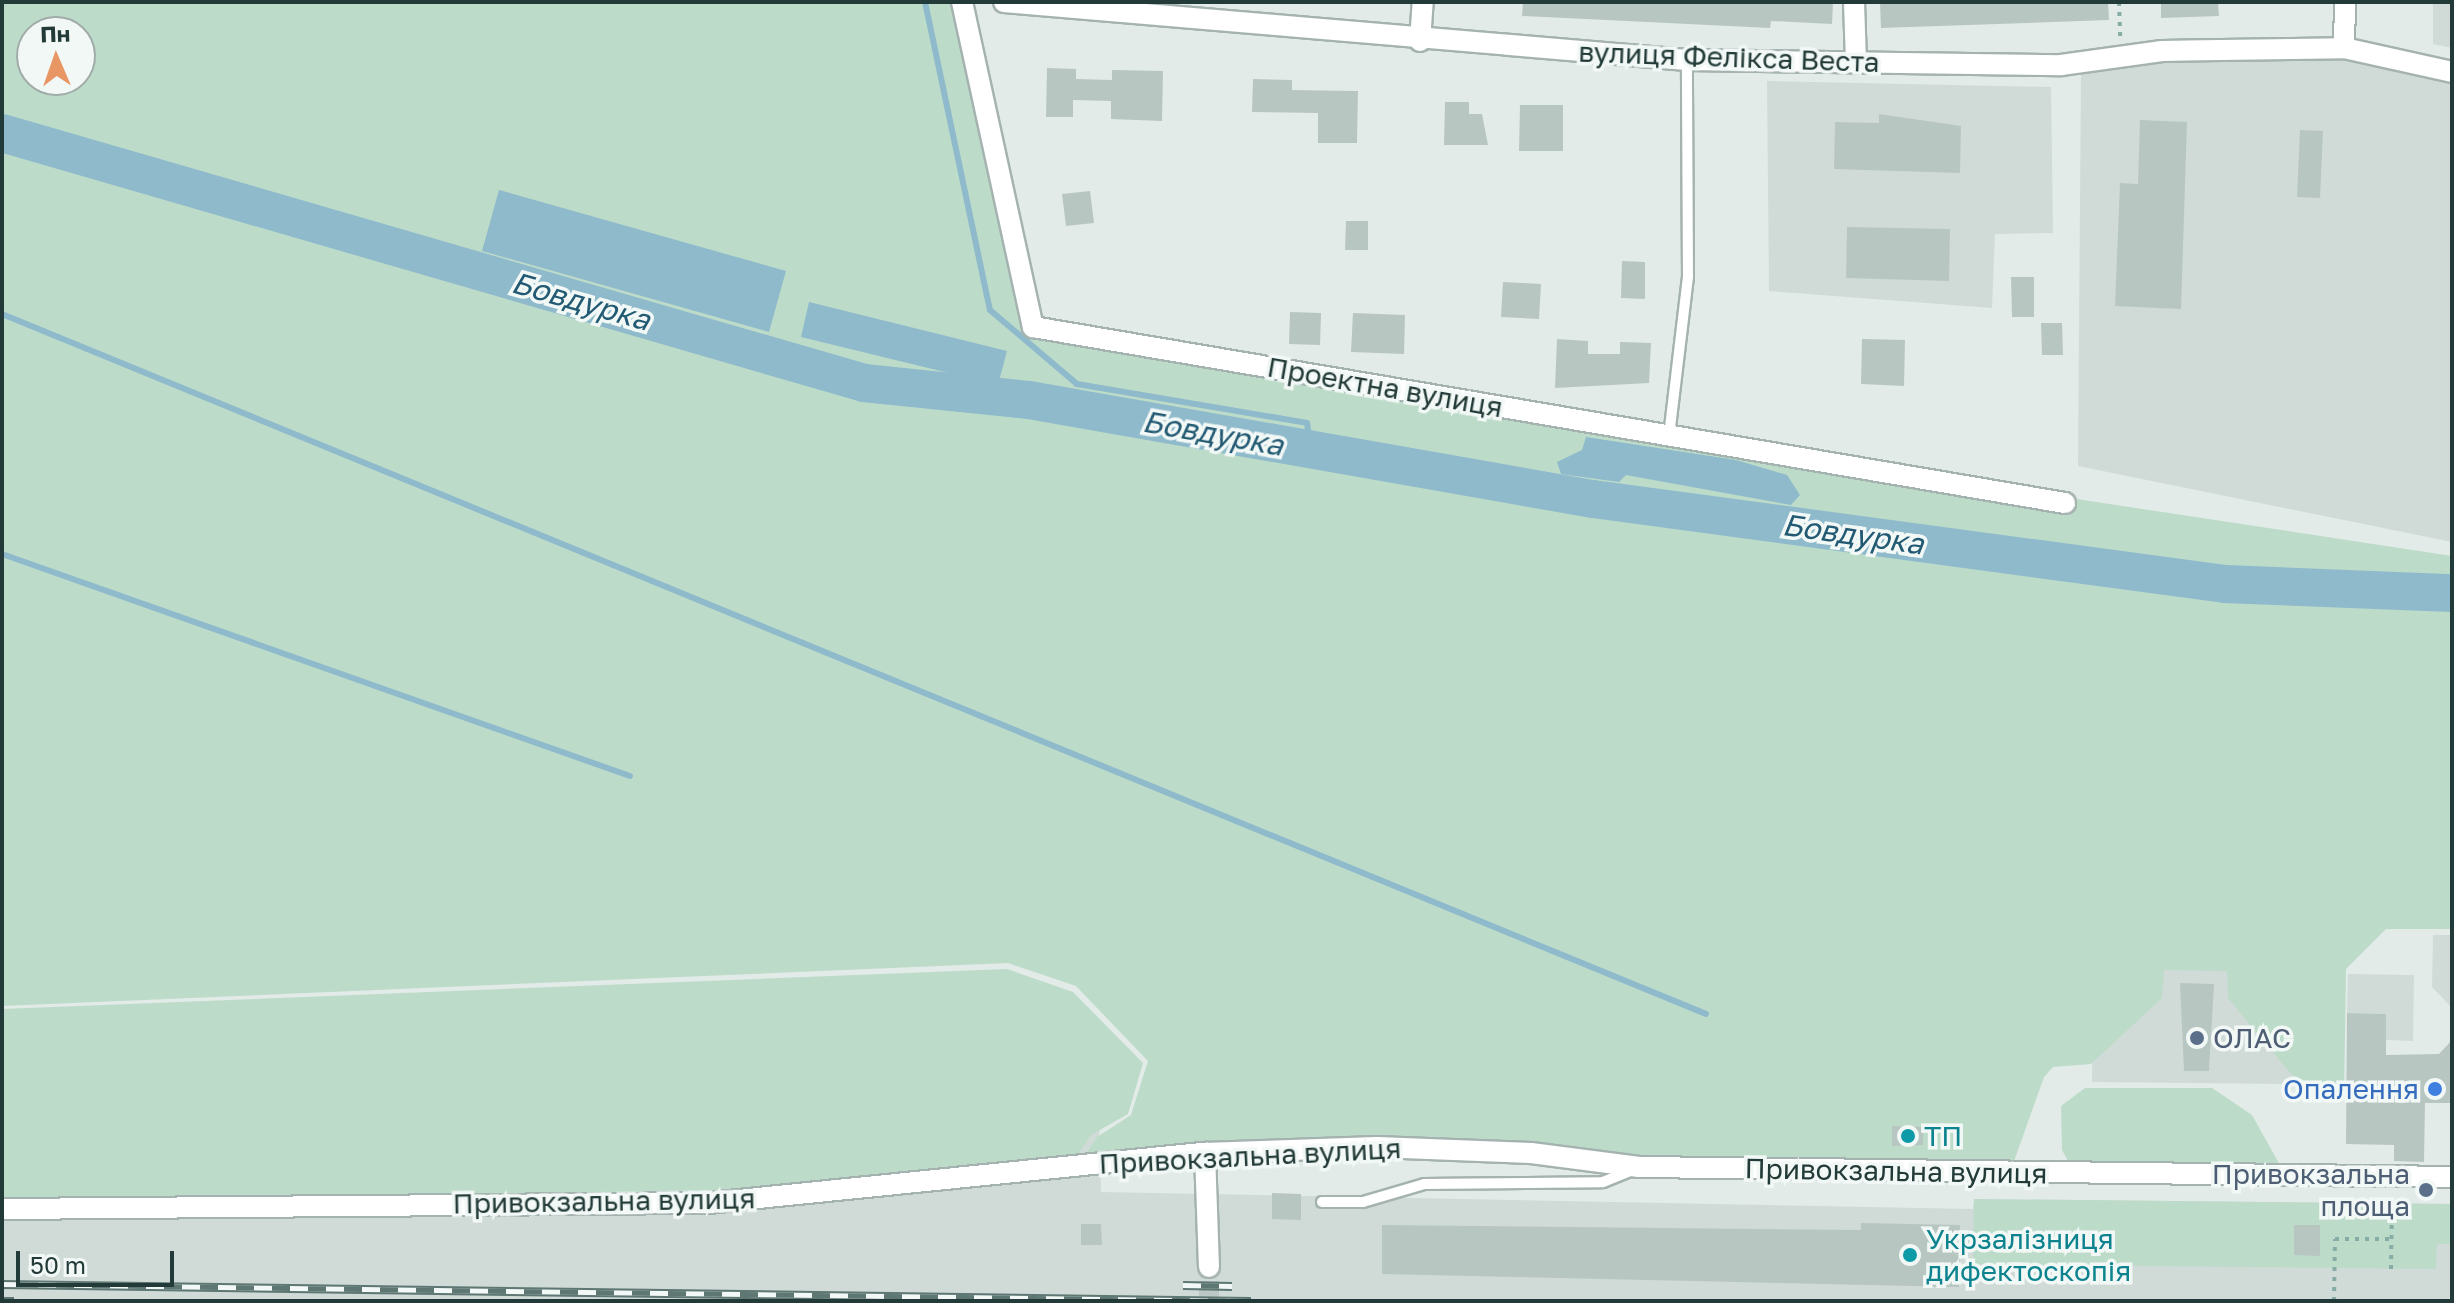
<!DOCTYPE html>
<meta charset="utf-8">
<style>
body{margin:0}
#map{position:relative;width:2454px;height:1303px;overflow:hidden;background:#e2ebe8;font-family:"Golos Text",sans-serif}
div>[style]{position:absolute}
.built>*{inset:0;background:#d0dbd8}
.green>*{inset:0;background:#bddbc9}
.water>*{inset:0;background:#8ebacc}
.stream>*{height:6px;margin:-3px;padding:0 3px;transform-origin:3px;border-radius:3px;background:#8ebacc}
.river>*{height:38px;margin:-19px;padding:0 19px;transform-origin:19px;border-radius:19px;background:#8ebacc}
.building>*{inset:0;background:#b8c6c2}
.minor-tunnel>*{height:20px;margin-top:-10px;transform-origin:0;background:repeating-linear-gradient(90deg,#bcc8c5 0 20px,transparent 0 30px)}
.path>*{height:4px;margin-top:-2px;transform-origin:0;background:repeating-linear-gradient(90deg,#85ada6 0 4px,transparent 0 10px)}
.roads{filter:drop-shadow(2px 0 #a5b3b0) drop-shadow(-2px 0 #a5b3b0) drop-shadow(0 2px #a5b3b0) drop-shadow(0 -2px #a5b3b0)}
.service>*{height:10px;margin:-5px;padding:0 5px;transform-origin:5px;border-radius:5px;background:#fff}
.minor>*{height:20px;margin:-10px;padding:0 10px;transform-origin:10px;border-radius:10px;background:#fff}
.rail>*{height:9px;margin-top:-4.5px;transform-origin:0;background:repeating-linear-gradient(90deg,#f2f8f6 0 18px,#5e7773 0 36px);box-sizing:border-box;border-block:2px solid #5e7773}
.dots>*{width:22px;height:22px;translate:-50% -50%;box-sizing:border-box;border:4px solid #f2f8f6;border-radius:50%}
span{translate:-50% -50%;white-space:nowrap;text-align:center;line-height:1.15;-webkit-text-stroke:7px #f2f8f6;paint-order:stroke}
.street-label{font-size:28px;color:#233b38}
.service-label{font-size:28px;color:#4e5e75}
.left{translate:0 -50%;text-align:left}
.right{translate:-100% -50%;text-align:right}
.shop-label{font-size:28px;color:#366cbe}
.culture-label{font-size:28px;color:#0d838f}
.water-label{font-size:30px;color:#225a73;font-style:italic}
.frame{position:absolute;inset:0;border:4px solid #233b38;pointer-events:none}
.north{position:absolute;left:16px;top:16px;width:80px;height:80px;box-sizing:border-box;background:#f2f8f6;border:2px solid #9facaa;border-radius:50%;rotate:358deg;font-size:22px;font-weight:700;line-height:32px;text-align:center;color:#233b38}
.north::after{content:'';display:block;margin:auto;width:28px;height:36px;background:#e89764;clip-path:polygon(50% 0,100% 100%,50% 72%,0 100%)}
.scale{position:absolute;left:16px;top:1251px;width:158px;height:36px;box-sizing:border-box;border:4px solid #233b38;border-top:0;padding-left:10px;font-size:24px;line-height:28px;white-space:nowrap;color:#233b38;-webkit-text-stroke:6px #f2f8f6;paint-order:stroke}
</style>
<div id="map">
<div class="built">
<div style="clip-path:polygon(2433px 2px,2452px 2px,2452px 48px,2433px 44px)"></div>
<div style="clip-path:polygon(2343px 59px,2452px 82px,2452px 542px,2078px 466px,2081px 73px,2164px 61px)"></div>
<div style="clip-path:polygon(1767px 81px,2051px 87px,2053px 233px,1995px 234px,1992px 308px,1769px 291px)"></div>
<div style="clip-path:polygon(2433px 935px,2452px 935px,2452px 1008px,2432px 987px)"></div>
<div style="clip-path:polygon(2094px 967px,2296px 969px,2295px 1084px,2092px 1082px)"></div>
<div style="clip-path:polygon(2348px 974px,2414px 975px,2413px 1041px,2386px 1040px,2386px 1014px,2347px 1013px)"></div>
<div style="clip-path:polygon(1097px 1047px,1101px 1192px,1973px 1209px,1974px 1199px,2452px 1204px,2452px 1301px,2px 1301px,2px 1131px)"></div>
</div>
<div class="green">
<div style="clip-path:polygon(evenodd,2px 2px,958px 2px,1031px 332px,2070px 515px,2070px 498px,2452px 556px,2452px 929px,2386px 929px,2346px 969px,2344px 1096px,2318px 1092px,2291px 1074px,2228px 998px,2227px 971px,2164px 970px,2162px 998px,2091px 1064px,2053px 1067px,2044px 1077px,2013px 1164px,1085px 1156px,1097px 1137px,1131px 1115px,1148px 1061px,1076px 986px,1008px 963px,2px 1006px,2px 2px,32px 32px,80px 32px,80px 80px,32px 80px,32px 32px)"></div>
<div style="clip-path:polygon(1007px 969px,1073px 992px,1143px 1063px,1128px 1114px,1091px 1135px,1077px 1156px,709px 1195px,2px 1202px,2px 1009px)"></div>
<div style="clip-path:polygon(2085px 1088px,2212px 1088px,2252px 1115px,2280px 1165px,2072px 1168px,2062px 1150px,2061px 1106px)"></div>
<div style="clip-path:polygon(1974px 1199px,2452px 1204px,2452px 1244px,2437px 1244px,2436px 1269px,1973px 1264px)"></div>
</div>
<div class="water">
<div style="clip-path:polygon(499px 190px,786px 271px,769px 332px,482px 251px)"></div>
<div style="clip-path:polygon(809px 302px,1007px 351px,998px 385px,801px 337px)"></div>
<div style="clip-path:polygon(1586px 437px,1736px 460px,1787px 475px,1800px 495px,1791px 505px,1626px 475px,1619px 482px,1561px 474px,1557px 462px,1582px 450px)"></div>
</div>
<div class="stream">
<div style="left:925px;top:2px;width:315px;rotate:78.1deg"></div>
<div style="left:990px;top:310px;width:114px;rotate:40.4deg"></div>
<div style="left:1077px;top:384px;width:233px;rotate:9.6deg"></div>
<div style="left:1307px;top:423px;width:27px;rotate:82deg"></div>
<div style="left:2px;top:314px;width:1842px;rotate:22.33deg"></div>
<div style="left:2px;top:554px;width:666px;rotate:19.47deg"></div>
</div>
<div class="river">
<div style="left:2px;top:133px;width:898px;rotate:16.17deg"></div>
<div style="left:864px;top:383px;width:166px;rotate:5.9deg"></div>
<div style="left:1029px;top:400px;width:573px;rotate:9.96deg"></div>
<div style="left:1593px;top:499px;width:638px;rotate:7.66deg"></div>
<div style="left:2225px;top:584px;width:227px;rotate:2.3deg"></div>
</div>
<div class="building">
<div style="clip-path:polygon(1523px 2px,1833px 2px,1832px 24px,1771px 21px,1770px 28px,1522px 16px)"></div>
<div style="clip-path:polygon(1880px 2px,2108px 2px,2109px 20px,1881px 28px)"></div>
<div style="clip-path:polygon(2161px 2px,2218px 2px,2219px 16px,2161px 18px)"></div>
<div style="clip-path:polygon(1047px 68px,1076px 69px,1076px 79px,1112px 80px,1112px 70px,1163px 71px,1162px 121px,1111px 119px,1111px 101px,1073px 100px,1073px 117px,1046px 117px)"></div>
<div style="clip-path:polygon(1253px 79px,1292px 80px,1292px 90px,1358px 91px,1357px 143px,1318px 143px,1318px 113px,1252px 112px)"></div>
<div style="clip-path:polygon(1445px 102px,1469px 102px,1469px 114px,1482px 114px,1488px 145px,1444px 145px)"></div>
<div style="clip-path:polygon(1520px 105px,1563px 105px,1563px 151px,1519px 151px)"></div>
<div style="clip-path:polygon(1879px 114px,1961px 126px,1960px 173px,1834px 169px,1835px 122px,1879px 123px)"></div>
<div style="clip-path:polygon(2140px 120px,2187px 122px,2181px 309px,2115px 306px,2120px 183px,2138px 184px)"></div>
<div style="clip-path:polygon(2300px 130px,2323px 131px,2320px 198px,2297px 197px)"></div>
<div style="clip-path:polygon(1090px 191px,1094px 223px,1066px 226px,1062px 194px)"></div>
<div style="clip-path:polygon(1346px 221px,1368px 221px,1368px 250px,1345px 250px)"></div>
<div style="clip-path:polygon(1847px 227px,1950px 229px,1949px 281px,1846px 278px)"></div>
<div style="clip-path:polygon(1622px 261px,1645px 262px,1645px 299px,1621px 298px)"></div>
<div style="clip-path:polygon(2011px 277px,2034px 277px,2034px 317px,2012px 317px)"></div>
<div style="clip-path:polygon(1503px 282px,1541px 284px,1539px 319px,1501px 317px)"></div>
<div style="clip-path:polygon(1290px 312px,1321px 313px,1320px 345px,1289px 344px)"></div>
<div style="clip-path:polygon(1353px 313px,1405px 315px,1404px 354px,1351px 352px)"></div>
<div style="clip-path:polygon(2041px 323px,2062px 323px,2063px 355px,2042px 355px)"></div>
<div style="clip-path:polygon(1557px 339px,1588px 341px,1588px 354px,1620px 354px,1620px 342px,1651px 343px,1649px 383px,1555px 388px)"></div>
<div style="clip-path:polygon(1862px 339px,1905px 340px,1904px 386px,1861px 384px)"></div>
<div style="clip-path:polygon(2180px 983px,2214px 984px,2209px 1071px,2184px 1071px)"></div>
<div style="clip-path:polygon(2347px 1013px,2386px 1014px,2386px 1055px,2439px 1054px,2452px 1040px,2452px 1103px,2425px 1103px,2424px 1162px,2394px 1161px,2394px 1145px,2346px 1144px)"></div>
<div style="clip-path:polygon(1892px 1126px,1923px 1127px,1923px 1145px,1892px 1146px)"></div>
<div style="clip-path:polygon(1272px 1193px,1301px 1194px,1301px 1220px,1272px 1219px)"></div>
<div style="clip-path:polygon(1861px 1223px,1960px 1225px,1959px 1287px,1382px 1274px,1382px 1225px,1861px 1230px)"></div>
<div style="clip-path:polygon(1081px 1224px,1101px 1224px,1102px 1245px,1081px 1245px)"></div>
<div style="clip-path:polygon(2294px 1225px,2320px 1225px,2320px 1256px,2294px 1255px)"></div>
</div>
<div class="minor-tunnel">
<div style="left:1209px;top:1301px;width:34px;rotate:-90deg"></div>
</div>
<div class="path">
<div style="left:2119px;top:2px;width:38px;rotate:88deg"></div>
<div style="left:2391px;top:1269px;width:62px;rotate:-89.1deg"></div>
<div style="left:2334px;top:1301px;width:62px;rotate:-89.1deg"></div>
<div style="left:2335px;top:1239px;width:57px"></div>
</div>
<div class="roads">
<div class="service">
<div style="left:1669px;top:436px;width:160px;rotate:-83.2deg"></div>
<div style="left:1688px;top:277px;width:217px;rotate:-90.3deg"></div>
<div style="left:1322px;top:1202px;width:41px"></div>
<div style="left:1363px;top:1202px;width:64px;rotate:-16.4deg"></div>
<div style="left:1424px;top:1184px;width:179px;rotate:-0.6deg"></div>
<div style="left:1603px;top:1182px;width:37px;rotate:-22deg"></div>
</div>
<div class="minor">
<div style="left:962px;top:2px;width:333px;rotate:77.7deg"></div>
<div style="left:1033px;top:327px;width:1047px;rotate:9.68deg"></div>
<div style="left:1004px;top:2px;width:685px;rotate:4.85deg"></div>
<div style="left:1687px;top:60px;width:374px;rotate:0.8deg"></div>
<div style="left:2061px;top:65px;width:102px;rotate:-7.9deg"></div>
<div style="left:2162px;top:51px;width:182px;rotate:-0.9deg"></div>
<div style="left:2344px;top:48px;width:111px;rotate:12.5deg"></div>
<div style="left:1854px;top:2px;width:61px;rotate:88.1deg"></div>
<div style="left:1420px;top:41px;width:39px;rotate:-86deg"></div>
<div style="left:2344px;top:48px;width:46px;rotate:-88.8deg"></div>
<div style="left:1205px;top:1153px;width:114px;rotate:88deg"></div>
<div style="left:2px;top:1209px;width:707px;rotate:-0.49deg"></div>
<div style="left:709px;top:1203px;width:499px;rotate:-5.8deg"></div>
<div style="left:1205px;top:1153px;width:172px;rotate:-2deg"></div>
<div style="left:1377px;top:1147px;width:154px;rotate:2.2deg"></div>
<div style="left:1531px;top:1153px;width:109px;rotate:7.4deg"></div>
<div style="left:1639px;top:1167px;width:813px;rotate:0.7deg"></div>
</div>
</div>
<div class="rail">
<div style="left:2px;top:1284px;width:1249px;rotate:0.78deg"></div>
<div style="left:1183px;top:1285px;width:49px;rotate:1.2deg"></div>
<div style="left:2px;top:1301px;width:12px"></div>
</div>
<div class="dots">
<div style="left:2197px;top:1038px;background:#5c6f8a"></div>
<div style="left:2435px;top:1089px;background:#3f7fe0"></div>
<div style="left:1908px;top:1136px;background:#0f9aa8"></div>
<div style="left:2426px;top:1190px;background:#5c6f8a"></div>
<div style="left:1910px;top:1255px;background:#0f9aa8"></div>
</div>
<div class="street-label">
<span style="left:1729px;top:57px;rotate:2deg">вулиця Фелікса Веста</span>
<span style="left:1385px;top:387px;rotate:10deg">Проектна вулиця</span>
<span style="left:1250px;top:1156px;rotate:-3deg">Привокзальна вулиця</span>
<span style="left:1896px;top:1171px;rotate:1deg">Привокзальна вулиця</span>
<span style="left:604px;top:1201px;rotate:-1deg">Привокзальна вулиця</span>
</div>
<div class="service-label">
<span class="left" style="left:2213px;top:1038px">ОЛАС</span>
<span class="right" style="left:2410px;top:1190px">Привокзальна<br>площа</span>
</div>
<div class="shop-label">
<span class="right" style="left:2419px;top:1089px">Опалення</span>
</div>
<div class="culture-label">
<span class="left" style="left:1924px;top:1136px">ТП</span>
<span class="left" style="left:1926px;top:1255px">Укрзалізниця<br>дифектоскопія</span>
</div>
<div class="water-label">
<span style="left:581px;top:301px;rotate:16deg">Бовдурка</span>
<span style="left:1213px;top:433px;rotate:10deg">Бовдурка</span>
<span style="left:1853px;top:534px;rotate:8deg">Бовдурка</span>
</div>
<div class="frame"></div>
<div class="north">Пн</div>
<div class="scale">50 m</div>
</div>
